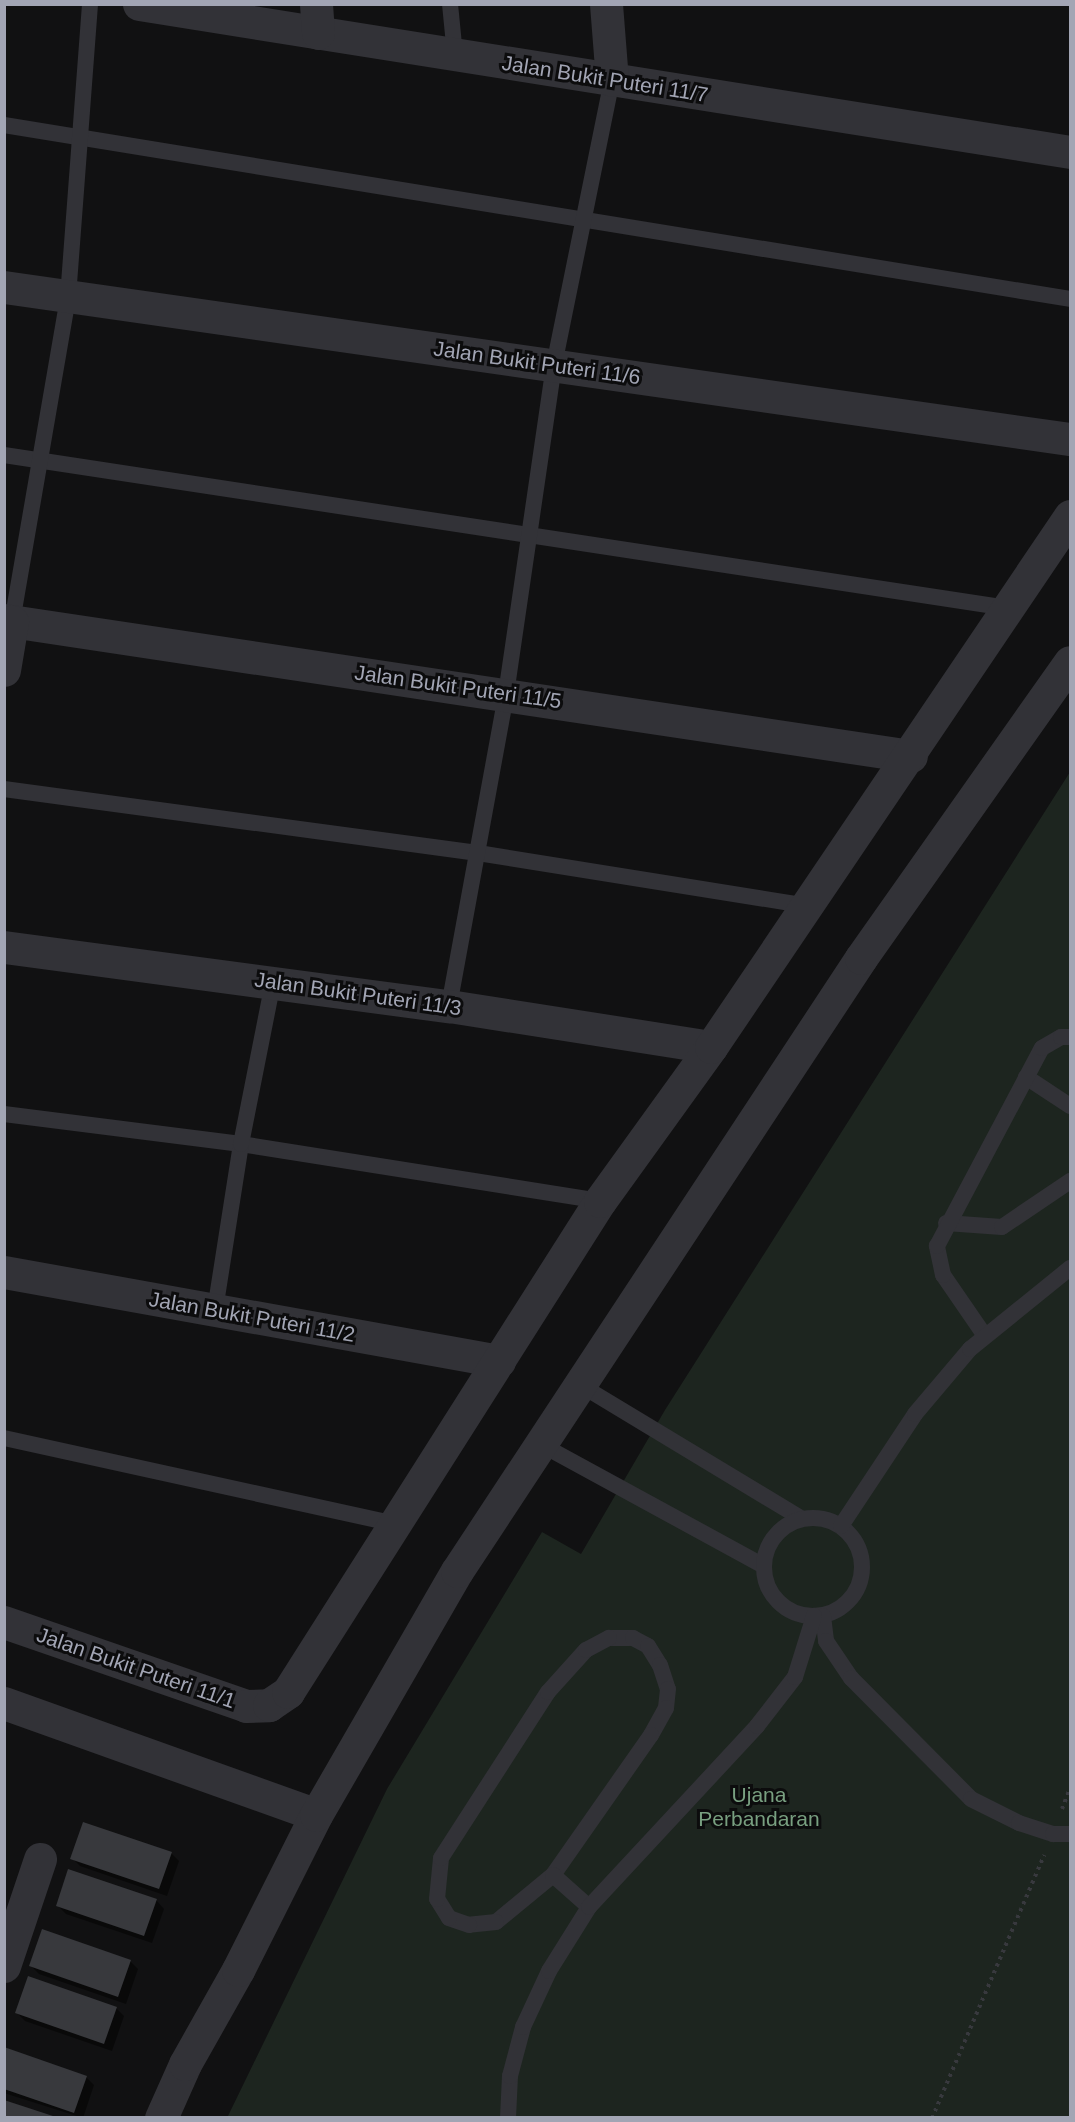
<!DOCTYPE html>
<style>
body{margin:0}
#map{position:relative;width:1075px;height:2122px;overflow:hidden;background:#111112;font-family:Helvetica,sans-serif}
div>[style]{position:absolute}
.green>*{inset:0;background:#1d251f}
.shadow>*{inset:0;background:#0007}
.building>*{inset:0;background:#38393d}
.path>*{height:4px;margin-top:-2px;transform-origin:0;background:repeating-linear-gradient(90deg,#38393e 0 3px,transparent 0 7.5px)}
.lane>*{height:16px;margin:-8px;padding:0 8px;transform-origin:8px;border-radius:8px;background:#323237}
.lane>.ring{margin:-8px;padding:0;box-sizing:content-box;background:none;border:16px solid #323237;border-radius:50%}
.street>*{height:33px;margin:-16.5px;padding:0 16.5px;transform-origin:16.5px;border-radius:16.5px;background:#323237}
span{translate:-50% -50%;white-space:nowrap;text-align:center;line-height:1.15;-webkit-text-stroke:6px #0c0c0d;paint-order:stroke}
.street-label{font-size:21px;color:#a2a5b4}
.park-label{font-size:21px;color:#789f80}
.frame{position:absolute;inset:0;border:6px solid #a2a5b4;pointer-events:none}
</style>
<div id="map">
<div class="green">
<div style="clip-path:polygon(1070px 772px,1070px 2117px,227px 2118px,387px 1789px,542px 1532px,581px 1554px,665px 1410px)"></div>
</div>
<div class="shadow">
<div style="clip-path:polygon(171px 1853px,179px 1861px,167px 1896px,80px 1866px,72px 1858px)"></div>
<div style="clip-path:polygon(156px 1900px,164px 1909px,152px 1943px,66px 1914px,57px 1905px)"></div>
<div style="clip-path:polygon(130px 1961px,138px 1969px,126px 2004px,39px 1974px,31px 1966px)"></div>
<div style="clip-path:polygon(116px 2008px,124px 2016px,112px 2051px,25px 2021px,17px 2013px)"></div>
<div style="clip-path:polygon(4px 2049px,86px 2077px,94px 2085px,83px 2118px,4px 2093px)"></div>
</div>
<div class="building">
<div style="clip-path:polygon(83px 1822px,172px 1852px,159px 1889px,70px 1859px)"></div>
<div style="clip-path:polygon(68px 1869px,157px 1899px,144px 1936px,56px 1906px)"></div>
<div style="clip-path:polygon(42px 1929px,131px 1960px,118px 1997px,29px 1966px)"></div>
<div style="clip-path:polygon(28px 1976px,117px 2007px,104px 2044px,15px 2013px)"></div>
<div style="clip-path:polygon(4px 2047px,87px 2076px,74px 2113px,4px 2089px)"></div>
<div style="clip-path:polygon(4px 2100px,56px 2117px,56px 2118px,4px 2118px)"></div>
</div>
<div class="path">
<div style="left:1062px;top:1809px;width:22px;rotate:-69deg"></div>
<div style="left:932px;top:2118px;width:286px;rotate:-66.9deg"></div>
</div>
<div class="lane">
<div style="left:450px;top:4px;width:51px;rotate:84.4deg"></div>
<div style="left:4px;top:125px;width:1080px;rotate:9.27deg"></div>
<div style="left:4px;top:455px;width:1015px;rotate:8.67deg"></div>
<div style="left:12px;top:622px;width:330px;rotate:-80.2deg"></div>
<div style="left:68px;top:297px;width:294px;rotate:-85.7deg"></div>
<div style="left:4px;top:789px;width:478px;rotate:7.7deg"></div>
<div style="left:478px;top:853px;width:334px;rotate:9.1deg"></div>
<div style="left:449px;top:1006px;width:317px;rotate:-79.6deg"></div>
<div style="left:506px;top:694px;width:332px;rotate:-81.7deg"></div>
<div style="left:554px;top:365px;width:291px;rotate:-78.5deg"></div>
<div style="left:1026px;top:1077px;width:53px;rotate:33.4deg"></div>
<div style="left:4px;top:1114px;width:239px;rotate:7.2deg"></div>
<div style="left:241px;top:1144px;width:363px;rotate:9deg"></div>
<div style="left:946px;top:1223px;width:56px;rotate:4.1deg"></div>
<div style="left:1002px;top:1227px;width:82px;rotate:-34.1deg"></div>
<div style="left:215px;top:1310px;width:168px;rotate:-81.1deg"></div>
<div style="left:241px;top:1144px;width:164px;rotate:-78.8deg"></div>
<div style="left:985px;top:1336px;width:74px;rotate:-124.5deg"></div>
<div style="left:943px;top:1275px;width:30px;rotate:-102deg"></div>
<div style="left:937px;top:1246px;width:224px;rotate:-62.1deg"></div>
<div style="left:1042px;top:1048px;width:22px;rotate:-30deg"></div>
<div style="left:1061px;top:1037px;width:9px"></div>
<div style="left:582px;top:1386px;width:256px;rotate:31.1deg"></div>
<div style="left:4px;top:1438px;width:399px;rotate:12.4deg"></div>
<div style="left:542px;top:1445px;width:251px;rotate:28.6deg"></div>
<div class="ring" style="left:764px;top:1518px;width:82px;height:82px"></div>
<div style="left:841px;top:1526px;width:134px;rotate:-56.5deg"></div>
<div style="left:915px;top:1414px;width:85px;rotate:-49.8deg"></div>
<div style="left:970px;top:1349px;width:129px;rotate:-39deg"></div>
<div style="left:823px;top:1616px;width:25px;rotate:83deg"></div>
<div style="left:826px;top:1641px;width:45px;rotate:56deg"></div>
<div style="left:851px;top:1678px;width:170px;rotate:45.2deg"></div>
<div style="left:971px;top:1799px;width:54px;rotate:26.6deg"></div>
<div style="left:1019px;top:1823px;width:36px;rotate:18deg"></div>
<div style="left:1053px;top:1834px;width:17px"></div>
<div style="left:609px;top:1638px;width:24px"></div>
<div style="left:633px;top:1638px;width:17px;rotate:28deg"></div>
<div style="left:648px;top:1646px;width:22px;rotate:58deg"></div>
<div style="left:660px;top:1665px;width:25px;rotate:72deg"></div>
<div style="left:668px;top:1689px;width:19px;rotate:96deg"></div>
<div style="left:666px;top:1708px;width:31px;rotate:119deg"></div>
<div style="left:651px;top:1735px;width:171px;rotate:125deg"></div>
<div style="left:553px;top:1875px;width:74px;rotate:140.5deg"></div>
<div style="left:496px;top:1922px;width:27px;rotate:174deg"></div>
<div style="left:469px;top:1925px;width:21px;rotate:-161deg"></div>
<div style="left:449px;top:1918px;width:22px;rotate:-122deg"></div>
<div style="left:437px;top:1899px;width:41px;rotate:-84.4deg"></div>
<div style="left:441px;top:1858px;width:197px;rotate:-57.2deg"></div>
<div style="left:548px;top:1692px;width:57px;rotate:-47.9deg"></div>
<div style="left:586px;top:1650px;width:26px;rotate:-28deg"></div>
<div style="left:553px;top:1875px;width:48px;rotate:41.6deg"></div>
<div style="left:508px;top:2118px;width:42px;rotate:-87.3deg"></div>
<div style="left:510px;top:2076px;width:51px;rotate:-75.1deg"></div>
<div style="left:523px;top:2027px;width:62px;rotate:-65.1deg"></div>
<div style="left:549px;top:1971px;width:75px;rotate:-58deg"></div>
<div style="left:589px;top:1907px;width:247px;rotate:-47.1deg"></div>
<div style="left:757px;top:1726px;width:62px;rotate:-52.2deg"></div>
<div style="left:795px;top:1677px;width:64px;rotate:-72.7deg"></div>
</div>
<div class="street">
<div style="left:139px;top:4px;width:943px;rotate:9.03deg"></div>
<div style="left:316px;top:4px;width:29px;rotate:86deg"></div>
<div style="left:606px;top:4px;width:76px;rotate:85.5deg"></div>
<div style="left:4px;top:287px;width:1077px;rotate:8.12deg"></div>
<div style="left:4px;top:620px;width:917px;rotate:8.53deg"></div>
<div style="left:4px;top:670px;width:49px;rotate:-80.5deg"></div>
<div style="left:4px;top:947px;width:449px;rotate:7.6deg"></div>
<div style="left:449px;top:1006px;width:265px;rotate:8.9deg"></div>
<div style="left:4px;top:1272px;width:503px;rotate:10.19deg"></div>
<div style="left:4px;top:1622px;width:256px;rotate:19.1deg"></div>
<div style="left:246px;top:1706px;width:23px;rotate:-2deg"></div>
<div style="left:269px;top:1705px;width:23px;rotate:-34deg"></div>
<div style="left:288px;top:1692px;width:582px;rotate:-57.57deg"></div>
<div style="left:600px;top:1201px;width:190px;rotate:-54.2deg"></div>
<div style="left:711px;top:1047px;width:641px;rotate:-55.94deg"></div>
<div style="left:4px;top:1703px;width:331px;rotate:19.7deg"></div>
<div style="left:4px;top:1966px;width:113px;rotate:-71.4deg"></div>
<div style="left:161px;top:2118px;width:59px;rotate:-66deg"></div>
<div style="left:185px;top:2064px;width:108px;rotate:-60.6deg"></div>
<div style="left:238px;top:1970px;width:174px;rotate:-63.3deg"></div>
<div style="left:316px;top:1815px;width:282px;rotate:-60deg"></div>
<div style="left:457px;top:1571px;width:734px;rotate:-56.61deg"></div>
<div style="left:861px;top:958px;width:362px;rotate:-54.8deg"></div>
</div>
<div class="street-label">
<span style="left:605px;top:79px;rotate:9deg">Jalan Bukit Puteri 11/7</span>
<span style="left:537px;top:363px;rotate:8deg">Jalan Bukit Puteri 11/6</span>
<span style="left:458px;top:687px;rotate:8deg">Jalan Bukit Puteri 11/5</span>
<span style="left:358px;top:994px;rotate:8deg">Jalan Bukit Puteri 11/3</span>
<span style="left:252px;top:1317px;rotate:10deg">Jalan Bukit Puteri 11/2</span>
<span style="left:136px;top:1668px;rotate:19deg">Jalan Bukit Puteri 11/1</span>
</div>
<div class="park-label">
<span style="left:759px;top:1807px">Ujana<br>Perbandaran</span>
</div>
<div class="frame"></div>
</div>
